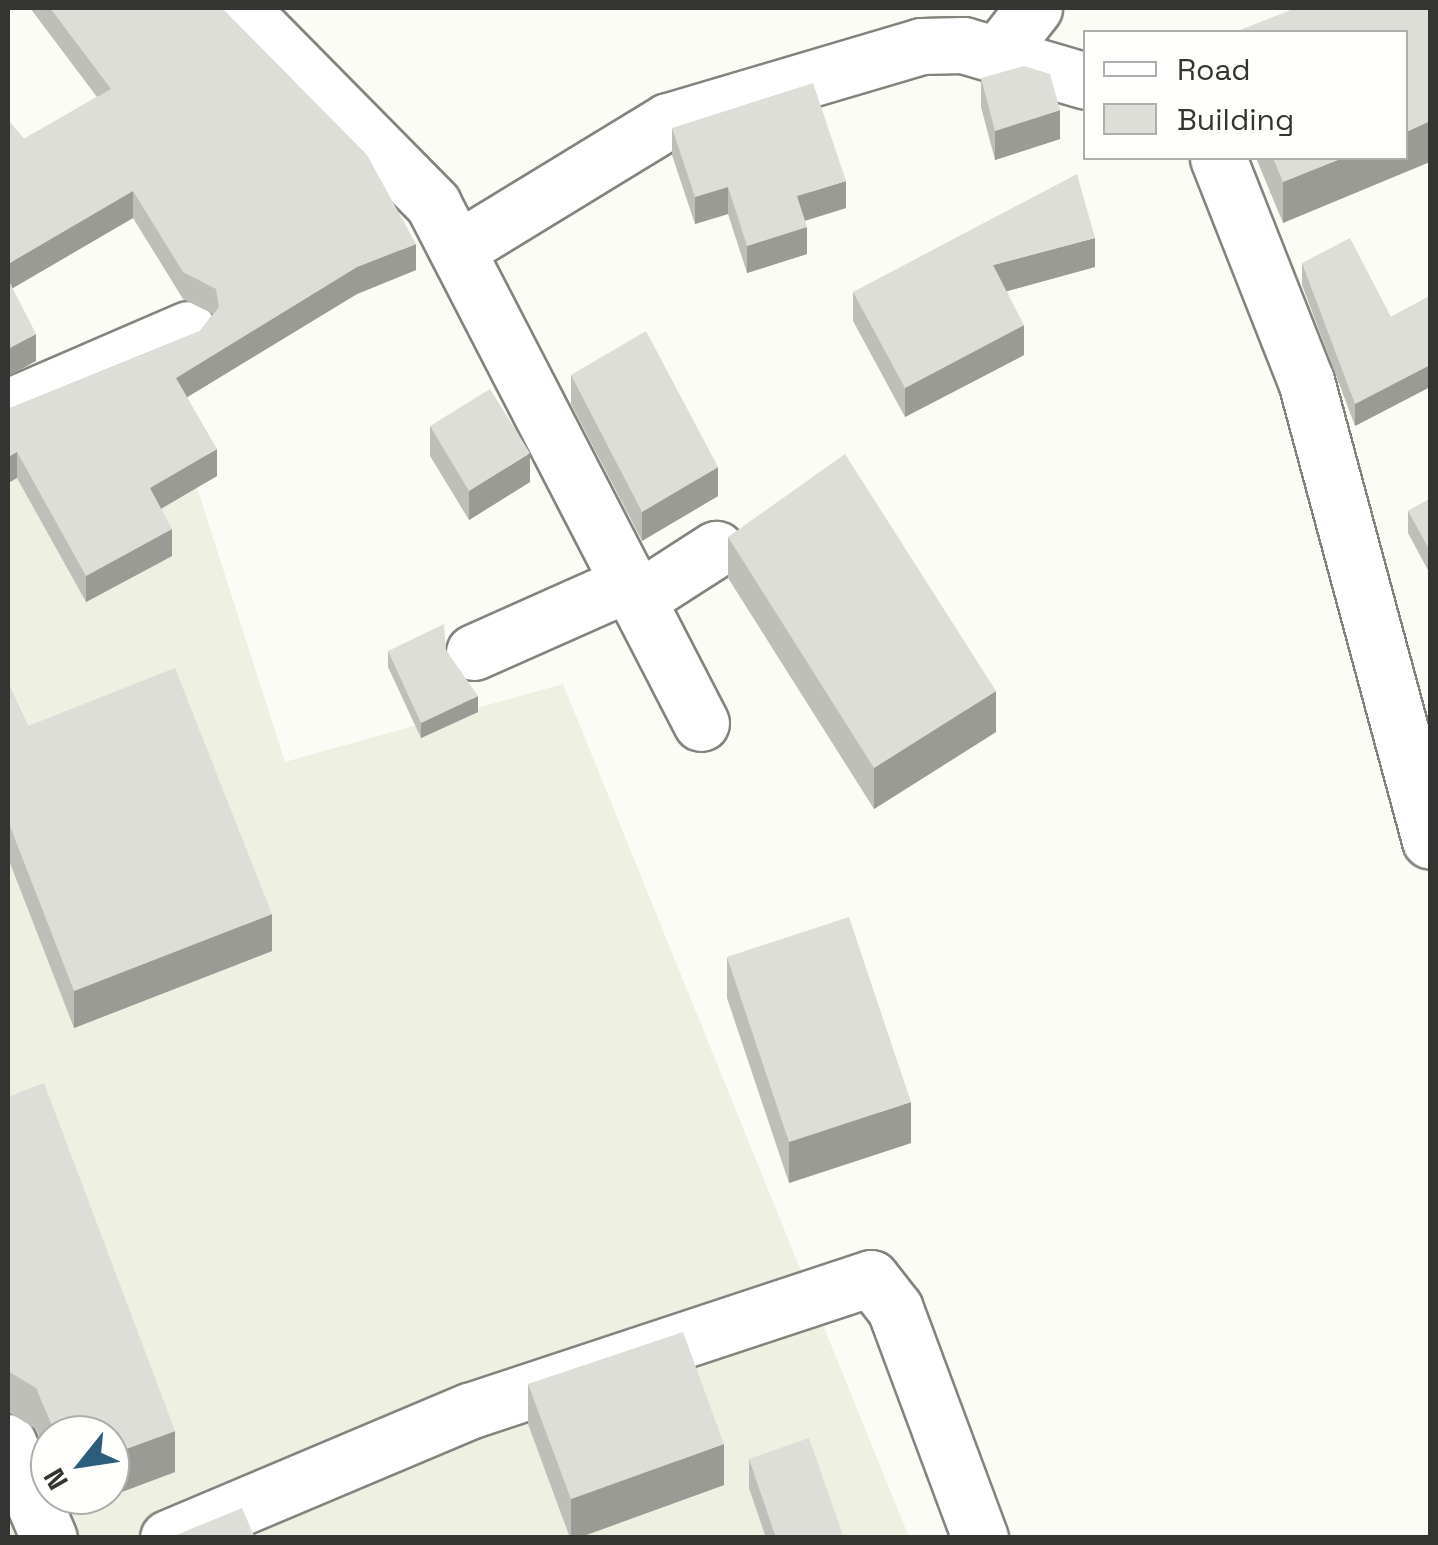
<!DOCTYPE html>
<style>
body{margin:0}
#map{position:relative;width:1438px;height:1545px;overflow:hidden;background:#fbfcf5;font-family:"Space Grotesk",sans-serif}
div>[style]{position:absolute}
.built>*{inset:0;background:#eef0e2}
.roads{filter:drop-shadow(2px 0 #84847f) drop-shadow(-2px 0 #84847f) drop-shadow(0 2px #84847f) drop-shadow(0 -2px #84847f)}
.minor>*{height:55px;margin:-27.5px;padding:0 27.5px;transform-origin:27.5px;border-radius:27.5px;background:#fff}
.wall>*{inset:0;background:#bebfb9}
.shaded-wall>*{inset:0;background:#9b9b96}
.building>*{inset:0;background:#ddded7}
span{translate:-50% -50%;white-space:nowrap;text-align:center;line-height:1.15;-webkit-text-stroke:8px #fffffe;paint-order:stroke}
.frame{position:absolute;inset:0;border:10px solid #343532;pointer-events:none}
.legend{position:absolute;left:1083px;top:30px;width:325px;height:130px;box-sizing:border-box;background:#fffffe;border:2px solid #aeaeac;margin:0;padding:12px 18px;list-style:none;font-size:30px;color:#343532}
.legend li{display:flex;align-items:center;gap:20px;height:50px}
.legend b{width:50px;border:2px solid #aeaeac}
.north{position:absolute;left:30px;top:1415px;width:100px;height:100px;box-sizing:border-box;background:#fffffe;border:2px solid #aeaeac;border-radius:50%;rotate:240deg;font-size:28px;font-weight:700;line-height:40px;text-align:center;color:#343532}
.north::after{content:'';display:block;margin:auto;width:35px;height:45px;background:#2c5d7b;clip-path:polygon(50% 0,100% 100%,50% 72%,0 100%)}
</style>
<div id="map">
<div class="built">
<div style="clip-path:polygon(evenodd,168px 397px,285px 762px,563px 684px,909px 1537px,8px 1538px,8px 477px,168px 397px,50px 1435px,110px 1435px,110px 1495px,50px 1495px,50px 1435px)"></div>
</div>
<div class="roads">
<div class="minor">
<div style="left:240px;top:8px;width:275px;rotate:45.4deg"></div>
<div style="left:433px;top:204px;width:584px;rotate:62.69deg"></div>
<div style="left:997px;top:55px;width:60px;rotate:-51.8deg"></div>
<div style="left:1218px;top:158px;width:240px;rotate:68.5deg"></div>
<div style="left:1306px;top:381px;width:476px;rotate:74.9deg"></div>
<div style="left:458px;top:249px;width:246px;rotate:-31.4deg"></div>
<div style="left:668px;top:121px;width:264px;rotate:-16.5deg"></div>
<div style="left:921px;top:46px;width:42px;rotate:-1.4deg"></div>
<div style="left:963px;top:45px;width:128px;rotate:16.3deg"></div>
<div style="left:8px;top:407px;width:196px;rotate:-23.4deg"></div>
<div style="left:638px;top:599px;width:93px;rotate:-32.7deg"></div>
<div style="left:474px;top:652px;width:170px;rotate:-24deg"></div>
<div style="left:8px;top:1442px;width:104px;rotate:66.9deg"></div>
<div style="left:168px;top:1538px;width:327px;rotate:-22.9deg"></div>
<div style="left:469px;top:1411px;width:423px;rotate:-18.3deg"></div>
<div style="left:871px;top:1278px;width:39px;rotate:52deg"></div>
<div style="left:895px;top:1309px;width:244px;rotate:69.6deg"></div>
</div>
</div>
<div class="wall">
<div style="clip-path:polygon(30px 8px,222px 8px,416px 270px,357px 294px,187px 397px,217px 476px,161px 509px,172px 556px,86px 602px,17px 478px,8px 483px,8px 409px,200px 331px,213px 314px,183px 299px,133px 218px,12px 288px,36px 361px,8px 376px,8px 120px,24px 139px,97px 97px)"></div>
<div style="clip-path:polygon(981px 78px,1060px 139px,995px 160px,981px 107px)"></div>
<div style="clip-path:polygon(672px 128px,846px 208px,805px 221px,807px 254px,747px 273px,728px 214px,695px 224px,672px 155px)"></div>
<div style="clip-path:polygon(1256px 158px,1406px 158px,1283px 223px)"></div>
<div style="clip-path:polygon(1302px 263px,1391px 317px,1430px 296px,1430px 387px,1355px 426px,1302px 285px)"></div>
<div style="clip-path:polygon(1095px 267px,1007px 291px,1024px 355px,905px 417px,853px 321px,853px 292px)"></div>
<div style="clip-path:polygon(571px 375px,718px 496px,642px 541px,571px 404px)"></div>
<div style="clip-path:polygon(430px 426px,530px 482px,469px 520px,430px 456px)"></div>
<div style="clip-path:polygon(1430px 499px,1430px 574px,1408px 533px,1408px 511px)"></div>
<div style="clip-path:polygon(728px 537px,996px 732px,874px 809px,728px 578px)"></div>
<div style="clip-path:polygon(446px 650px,478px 712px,421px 738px,388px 667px,388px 651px)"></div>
<div style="clip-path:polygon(8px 683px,28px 726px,272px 951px,74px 1028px,8px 858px)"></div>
<div style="clip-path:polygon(727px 957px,911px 1143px,789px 1183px,727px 998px)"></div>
<div style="clip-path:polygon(8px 1097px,175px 1472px,71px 1511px,65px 1495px,110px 1495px,110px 1435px,50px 1435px,50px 1461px,36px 1429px,8px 1412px)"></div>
<div style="clip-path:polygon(528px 1384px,724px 1485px,578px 1538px,570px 1538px,528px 1424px)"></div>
<div style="clip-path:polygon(749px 1459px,844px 1538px,766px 1538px,749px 1488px)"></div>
</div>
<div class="shaded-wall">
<div style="clip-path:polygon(1060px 110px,1060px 139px,995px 160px,995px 131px)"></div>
<div style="clip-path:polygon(1430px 121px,1430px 162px,1283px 223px,1283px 182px,1343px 158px,1406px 158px,1406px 132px)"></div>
<div style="clip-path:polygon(846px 181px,846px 208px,797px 223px,797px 196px)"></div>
<div style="clip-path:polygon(728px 187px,728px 214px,695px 224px,695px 197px)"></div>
<div style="clip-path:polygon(133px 191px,133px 218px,8px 291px,8px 264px)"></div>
<div style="clip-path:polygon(807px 227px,807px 254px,747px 273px,747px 246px)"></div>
<div style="clip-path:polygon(1095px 238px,1095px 267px,993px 295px,993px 265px)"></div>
<div style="clip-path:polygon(416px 244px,416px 270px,357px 294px,176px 404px,176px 378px,357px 267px)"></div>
<div style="clip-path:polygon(1024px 325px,1024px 355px,905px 417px,905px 388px)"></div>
<div style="clip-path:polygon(36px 334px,36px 361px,8px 376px,8px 349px)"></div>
<div style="clip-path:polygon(1430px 365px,1430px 387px,1355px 426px,1355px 404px)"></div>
<div style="clip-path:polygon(217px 449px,217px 476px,150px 515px,150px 488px)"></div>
<div style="clip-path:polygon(17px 452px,17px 478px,8px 483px,8px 457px)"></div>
<div style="clip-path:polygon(530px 453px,530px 482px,469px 520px,469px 491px)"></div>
<div style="clip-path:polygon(718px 467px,718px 496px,642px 541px,642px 512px)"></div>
<div style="clip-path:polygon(172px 529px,172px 556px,86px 602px,86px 576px)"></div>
<div style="clip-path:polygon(996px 691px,996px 732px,874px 809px,874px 768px)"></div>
<div style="clip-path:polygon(478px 696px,478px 712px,421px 738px,421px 723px)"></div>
<div style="clip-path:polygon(272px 914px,272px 951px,74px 1028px,74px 991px)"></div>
<div style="clip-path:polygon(911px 1102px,911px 1143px,789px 1183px,789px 1142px)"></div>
<div style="clip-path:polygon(175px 1431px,175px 1472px,71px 1511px,71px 1495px,110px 1495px,110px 1455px)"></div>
<div style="clip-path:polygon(724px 1444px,724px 1485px,578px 1538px,571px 1538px,571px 1499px)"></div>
</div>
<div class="building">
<div style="clip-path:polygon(50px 8px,222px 8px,367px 155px,416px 244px,357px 267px,176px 378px,217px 449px,150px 488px,172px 529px,86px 576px,17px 452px,8px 457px,8px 409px,200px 331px,219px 307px,216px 289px,183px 272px,133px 191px,8px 264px,8px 120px,24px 139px,111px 89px)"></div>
<div style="clip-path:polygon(1296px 8px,1430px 8px,1430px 121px,1406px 132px,1406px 32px,1235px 32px)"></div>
<div style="clip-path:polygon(1024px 66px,1050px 74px,1060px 110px,995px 131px,981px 78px)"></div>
<div style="clip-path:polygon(813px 83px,846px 181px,797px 196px,807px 227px,747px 246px,728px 187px,695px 197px,672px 128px)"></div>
<div style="clip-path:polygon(1273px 158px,1343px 158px,1283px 182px)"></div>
<div style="clip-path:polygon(1077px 174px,1095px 238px,993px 265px,1024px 325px,905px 388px,853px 292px)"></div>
<div style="clip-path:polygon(1350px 238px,1391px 317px,1430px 296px,1430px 365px,1355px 404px,1302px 263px)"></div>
<div style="clip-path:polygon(8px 279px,36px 334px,8px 349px)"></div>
<div style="clip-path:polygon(646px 331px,718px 467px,642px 512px,571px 375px)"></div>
<div style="clip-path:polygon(490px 389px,530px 453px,469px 491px,430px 426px)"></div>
<div style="clip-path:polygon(845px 454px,996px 691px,874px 768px,728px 537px)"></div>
<div style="clip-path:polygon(1430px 499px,1430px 551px,1408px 511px)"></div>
<div style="clip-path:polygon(444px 624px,446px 650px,478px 696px,421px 723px,388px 651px)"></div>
<div style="clip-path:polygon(175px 668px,272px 914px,74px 991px,8px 821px,8px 683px,28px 726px)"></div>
<div style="clip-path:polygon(849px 917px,911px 1102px,789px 1142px,727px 957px)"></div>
<div style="clip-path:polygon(44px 1083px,175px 1431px,110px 1455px,110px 1435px,56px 1435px,36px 1388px,8px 1371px,8px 1097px)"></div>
<div style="clip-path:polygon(683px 1332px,724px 1444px,571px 1499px,528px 1384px)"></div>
<div style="clip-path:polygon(809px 1438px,844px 1538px,776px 1538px,749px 1459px)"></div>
<div style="clip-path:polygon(242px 1508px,255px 1538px,169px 1538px)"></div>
</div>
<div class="frame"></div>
<ul class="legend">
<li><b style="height:12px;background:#fff"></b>Road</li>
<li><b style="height:28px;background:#ddded7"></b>Building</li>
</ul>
<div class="north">N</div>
</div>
